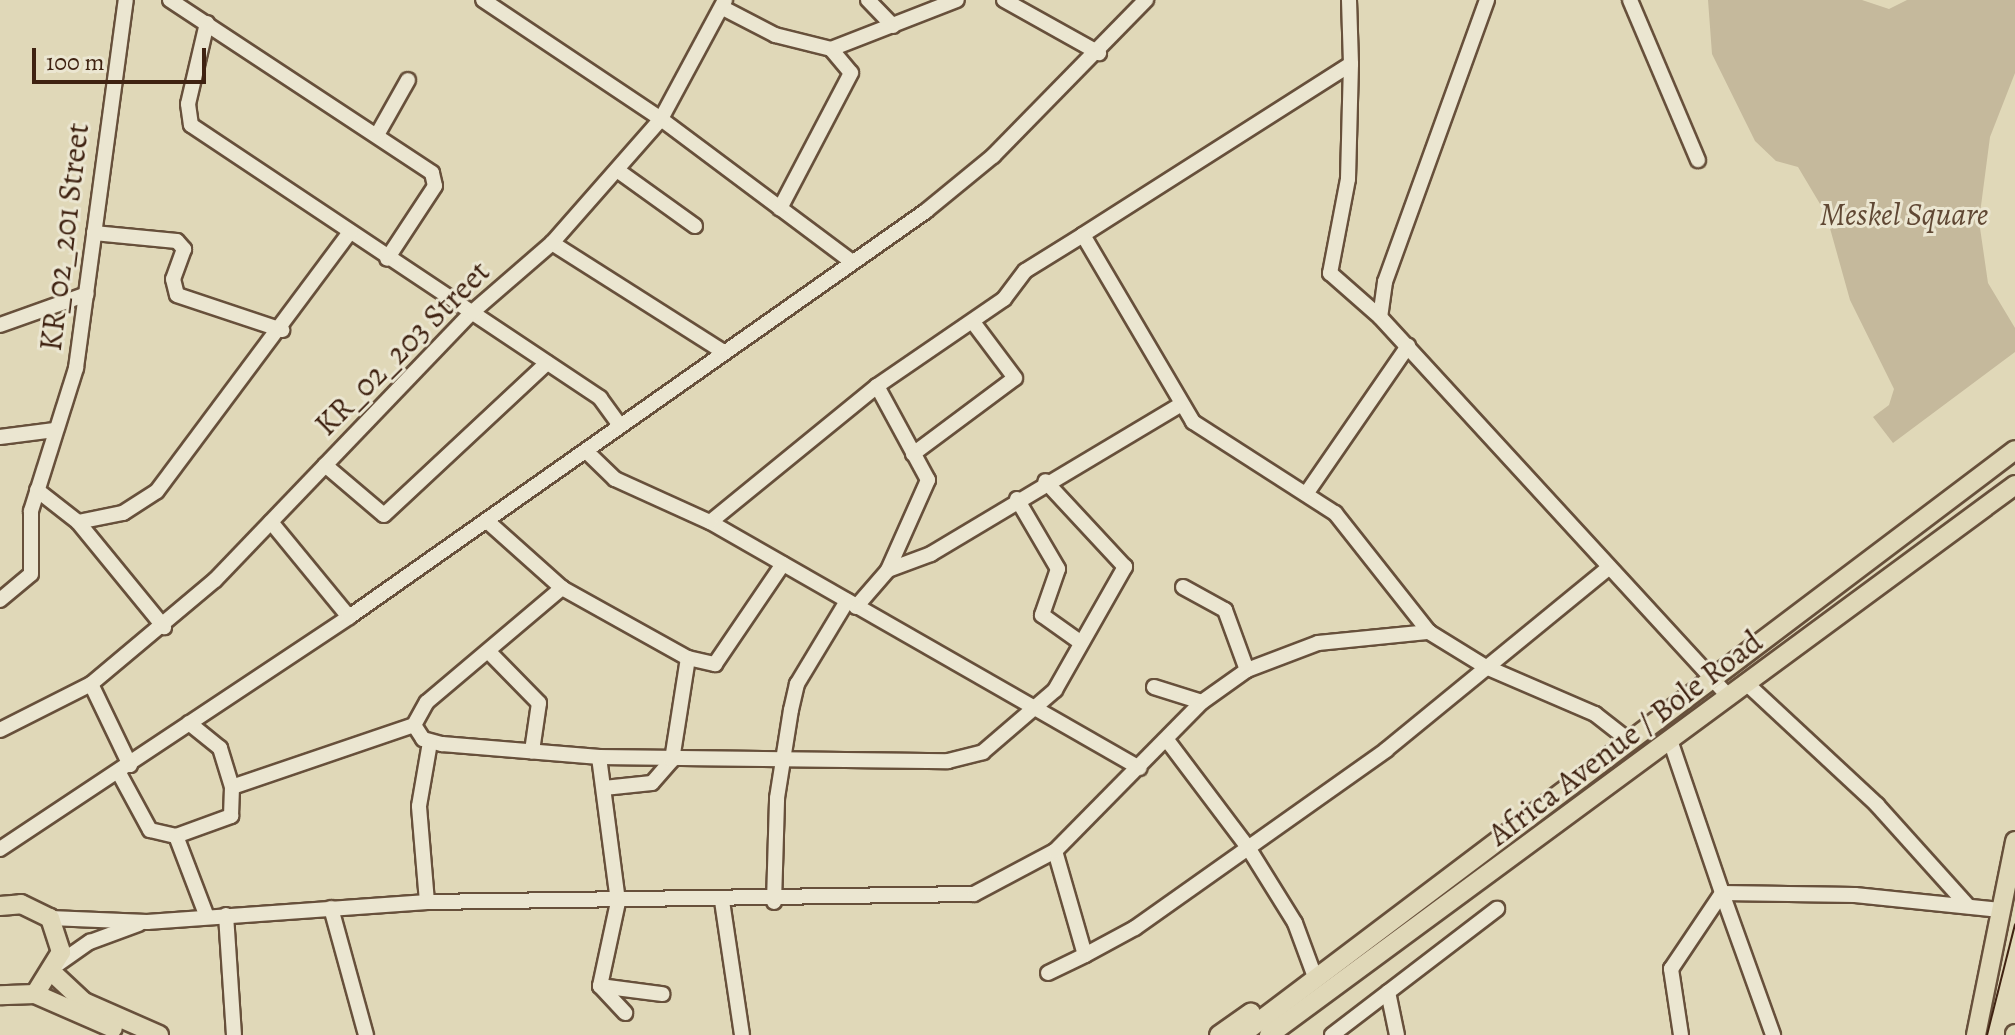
<!DOCTYPE html>
<style>
body{margin:0}
#map{position:relative;width:2015px;height:1035px;overflow:hidden;background:#e0d8b8;font-family:Alegreya,serif}
div>[style]{position:absolute}
.green>*{inset:0;background:#c5b99c}
.roads{filter:drop-shadow(2px 0 #67503b) drop-shadow(-2px 0 #67503b) drop-shadow(0 2px #67503b) drop-shadow(0 -2px #67503b)}
.minor>*{height:14px;margin:-7px;padding:0 7px;transform-origin:7px;border-radius:7px;background:#ebe6d1}
.major>*{height:18px;margin:-9px;padding:0 9px;transform-origin:9px;border-radius:9px;background:#e0d8b8}
.tram>*{height:2px;margin:-1px;padding:0 1px;transform-origin:1px;border-radius:1px;background:#3f2211}
span{translate:-50% -50%;white-space:nowrap;text-align:center;line-height:1.15;-webkit-text-stroke:6px #ebe6d1;paint-order:stroke}
.park-label{font-size:32px;color:#604834;font-style:italic}
.street-label{font-size:32px;color:#3f2211}
.scale{position:absolute;left:32px;top:48px;width:174px;height:36px;box-sizing:border-box;border:4px solid #3f2211;border-top:0;padding-left:10px;font-size:24px;line-height:28px;white-space:nowrap;color:#3f2211;-webkit-text-stroke:6px #ebe6d1;paint-order:stroke}
</style>
<div id="map">
<div class="green">
<div style="clip-path:polygon(1708px 0,1862px 0,1889px 9px,1907px 0,2015px 0,2015px 73px,1990px 137px,1979px 221px,1988px 283px,2015px 328px,2015px 352px,1893px 443px,1873px 417px,1889px 405px,1894px 389px,1850px 300px,1826px 214px,1798px 167px,1776px 161px,1755px 141px,1712px 54px)"></div>
</div>
<div class="roads">
<div class="minor">
<div style="left:170px;top:0;width:314px;rotate:33.4deg"></div>
<div style="left:432px;top:173px;width:13px;rotate:77deg"></div>
<div style="left:435px;top:186px;width:87px;rotate:123.3deg"></div>
<div style="left:725px;top:0;width:135px;rotate:118.3deg"></div>
<div style="left:661px;top:119px;width:239px;rotate:36.8deg"></div>
<div style="left:868px;top:0;width:36px;rotate:46deg"></div>
<div style="left:1004px;top:0;width:109px;rotate:29.2deg"></div>
<div style="left:1349px;top:0;width:64px;rotate:88.2deg"></div>
<div style="left:1351px;top:64px;width:318px;rotate:147.5deg"></div>
<div style="left:1083px;top:235px;width:217px;rotate:59.5deg"></div>
<div style="left:1193px;top:422px;width:169px;rotate:32.7deg"></div>
<div style="left:1335px;top:513px;width:152px;rotate:51.7deg"></div>
<div style="left:1429px;top:632px;width:67px;rotate:31.6deg"></div>
<div style="left:1486px;top:667px;width:119px;rotate:23.3deg"></div>
<div style="left:1595px;top:714px;width:41px;rotate:38deg"></div>
<div style="left:1487px;top:0;width:300px;rotate:109.9deg"></div>
<div style="left:1385px;top:282px;width:35px;rotate:98deg"></div>
<div style="left:1380px;top:317px;width:516px;rotate:47.43deg"></div>
<div style="left:1630px;top:0;width:174px;rotate:67deg"></div>
<div style="left:723px;top:8px;width:59px;rotate:27.4deg"></div>
<div style="left:775px;top:35px;width:58px;rotate:14deg"></div>
<div style="left:831px;top:49px;width:31px;rotate:50deg"></div>
<div style="left:851px;top:73px;width:153px;rotate:117.7deg"></div>
<div style="left:207px;top:23px;width:83px;rotate:103.2deg"></div>
<div style="left:188px;top:104px;width:21px;rotate:82deg"></div>
<div style="left:191px;top:125px;width:492px;rotate:33.7deg"></div>
<div style="left:600px;top:398px;width:34px;rotate:54deg"></div>
<div style="left:831px;top:49px;width:135px;rotate:-21.3deg"></div>
<div style="left:1351px;top:64px;width:115px;rotate:91.5deg"></div>
<div style="left:1348px;top:179px;width:96px;rotate:100.8deg"></div>
<div style="left:1330px;top:273px;width:67px;rotate:41.3deg"></div>
<div style="left:377px;top:135px;width:63px;rotate:-60.6deg"></div>
<div style="left:617px;top:170px;width:96px;rotate:35.7deg"></div>
<div style="left:94px;top:233px;width:83px;rotate:5.5deg"></div>
<div style="left:177px;top:241px;width:11px;rotate:49deg"></div>
<div style="left:184px;top:249px;width:32px;rotate:110deg"></div>
<div style="left:173px;top:279px;width:16px;rotate:76deg"></div>
<div style="left:177px;top:295px;width:111px;rotate:18.4deg"></div>
<div style="left:1083px;top:235px;width:68px;rotate:148.2deg"></div>
<div style="left:1025px;top:271px;width:35px;rotate:127deg"></div>
<div style="left:1004px;top:299px;width:154px;rotate:145.6deg"></div>
<div style="left:877px;top:386px;width:215px;rotate:140.8deg"></div>
<div style="left:710px;top:522px;width:495px;rotate:29.8deg"></div>
<div style="left:552px;top:243px;width:204px;rotate:32.4deg"></div>
<div style="left:0;top:325px;width:92px;rotate:-19.6deg"></div>
<div style="left:877px;top:386px;width:107px;rotate:61.5deg"></div>
<div style="left:928px;top:480px;width:98px;rotate:114deg"></div>
<div style="left:0;top:437px;width:55px;rotate:-7.3deg"></div>
<div style="left:587px;top:452px;width:39px;rotate:44deg"></div>
<div style="left:615px;top:479px;width:104px;rotate:24.4deg"></div>
<div style="left:913px;top:454px;width:127px;rotate:-36.7deg"></div>
<div style="left:1015px;top:378px;width:70px;rotate:-126.9deg"></div>
<div style="left:325px;top:465px;width:77px;rotate:40.3deg"></div>
<div style="left:384px;top:515px;width:223px;rotate:-43deg"></div>
<div style="left:37px;top:490px;width:52px;rotate:38deg"></div>
<div style="left:78px;top:522px;width:136px;rotate:50.7deg"></div>
<div style="left:1306px;top:494px;width:180px;rotate:-55.4deg"></div>
<div style="left:1017px;top:499px;width:81px;rotate:59.6deg"></div>
<div style="left:1058px;top:569px;width:49px;rotate:109.2deg"></div>
<div style="left:1042px;top:615px;width:47px;rotate:35.4deg"></div>
<div style="left:78px;top:522px;width:46px;rotate:-11.3deg"></div>
<div style="left:123px;top:513px;width:40px;rotate:-32.9deg"></div>
<div style="left:157px;top:491px;width:323px;rotate:-53.3deg"></div>
<div style="left:271px;top:522px;width:123px;rotate:50.6deg"></div>
<div style="left:1183px;top:587px;width:48px;rotate:28.7deg"></div>
<div style="left:1225px;top:610px;width:64px;rotate:69.9deg"></div>
<div style="left:562px;top:588px;width:144px;rotate:29.1deg"></div>
<div style="left:688px;top:658px;width:28px;rotate:13deg"></div>
<div style="left:715px;top:664px;width:121px;rotate:-55.8deg"></div>
<div style="left:0;top:600px;width:40px;rotate:-40deg"></div>
<div style="left:31px;top:574px;width:63px;rotate:-90deg"></div>
<div style="left:31px;top:511px;width:150px;rotate:-72.5deg"></div>
<div style="left:76px;top:368px;width:371px;rotate:-82.3deg"></div>
<div style="left:856px;top:607px;width:49px;rotate:-49.1deg"></div>
<div style="left:888px;top:570px;width:46px;rotate:-20.4deg"></div>
<div style="left:931px;top:554px;width:290px;rotate:-30.9deg"></div>
<div style="left:490px;top:653px;width:70px;rotate:45.6deg"></div>
<div style="left:539px;top:703px;width:49px;rotate:98.3deg"></div>
<div style="left:91px;top:684px;width:90px;rotate:64.3deg"></div>
<div style="left:1747px;top:684px;width:178px;rotate:42.9deg"></div>
<div style="left:1877px;top:805px;width:136px;rotate:48deg"></div>
<div style="left:1154px;top:687px;width:50px;rotate:17.4deg"></div>
<div style="left:189px;top:723px;width:40px;rotate:39deg"></div>
<div style="left:220px;top:748px;width:41px;rotate:72.9deg"></div>
<div style="left:414px;top:725px;width:17px;rotate:57deg"></div>
<div style="left:423px;top:739px;width:20px;rotate:15deg"></div>
<div style="left:442px;top:744px;width:158px;rotate:4.7deg"></div>
<div style="left:599px;top:757px;width:349px;rotate:0.7deg"></div>
<div style="left:948px;top:761px;width:36px;rotate:-14deg"></div>
<div style="left:983px;top:752px;width:95px;rotate:-40.7deg"></div>
<div style="left:1055px;top:690px;width:142px;rotate:-60.4deg"></div>
<div style="left:1125px;top:567px;width:117px;rotate:-132.9deg"></div>
<div style="left:0;top:730px;width:102px;rotate:-26.8deg"></div>
<div style="left:91px;top:684px;width:162px;rotate:-40deg"></div>
<div style="left:215px;top:580px;width:367px;rotate:-46.2deg"></div>
<div style="left:469px;top:315px;width:110px;rotate:-40.9deg"></div>
<div style="left:552px;top:243px;width:165px;rotate:-48.7deg"></div>
<div style="left:661px;top:119px;width:214px;rotate:-146.2deg"></div>
<div style="left:1167px;top:740px;width:136px;rotate:53deg"></div>
<div style="left:1249px;top:849px;width:87px;rotate:58.1deg"></div>
<div style="left:1295px;top:923px;width:58px;rotate:69.7deg"></div>
<div style="left:1670px;top:740px;width:162px;rotate:71.2deg"></div>
<div style="left:1722px;top:893px;width:133px;rotate:0.9deg"></div>
<div style="left:1855px;top:895px;width:146px;rotate:5.9deg"></div>
<div style="left:599px;top:757px;width:146px;rotate:82.5deg"></div>
<div style="left:618px;top:902px;width:86px;rotate:102.1deg"></div>
<div style="left:600px;top:986px;width:37px;rotate:47deg"></div>
<div style="left:119px;top:773px;width:65px;rotate:61.5deg"></div>
<div style="left:150px;top:830px;width:27px;rotate:13deg"></div>
<div style="left:604px;top:788px;width:48px;rotate:-5.9deg"></div>
<div style="left:652px;top:783px;width:30px;rotate:-49deg"></div>
<div style="left:672px;top:760px;width:103px;rotate:-81.1deg"></div>
<div style="left:0;top:849px;width:419px;rotate:-33.6deg"></div>
<div style="left:349px;top:617px;width:706px;rotate:-35.13deg"></div>
<div style="left:926px;top:211px;width:87px;rotate:-39.4deg"></div>
<div style="left:993px;top:156px;width:219px;rotate:-45.6deg"></div>
<div style="left:1055px;top:851px;width:108px;rotate:73.9deg"></div>
<div style="left:1085px;top:955px;width:57px;rotate:-28.4deg"></div>
<div style="left:1135px;top:928px;width:308px;rotate:-35.3deg"></div>
<div style="left:1386px;top:750px;width:287px;rotate:-39.3deg"></div>
<div style="left:722px;top:901px;width:135px;rotate:81.5deg"></div>
<div style="left:427px;top:902px;width:96px;rotate:-94.8deg"></div>
<div style="left:419px;top:806px;width:65px;rotate:-80.2deg"></div>
<div style="left:774px;top:902px;width:104px;rotate:-88.3deg"></div>
<div style="left:777px;top:798px;width:89px;rotate:-81deg"></div>
<div style="left:791px;top:710px;width:27px;rotate:-77deg"></div>
<div style="left:797px;top:684px;width:97px;rotate:-58.9deg"></div>
<div style="left:331px;top:908px;width:132px;rotate:74.6deg"></div>
<div style="left:226px;top:915px;width:120px;rotate:86.2deg"></div>
<div style="left:207px;top:917px;width:87px;rotate:-110.9deg"></div>
<div style="left:176px;top:836px;width:59px;rotate:-20deg"></div>
<div style="left:231px;top:816px;width:29px;rotate:-88deg"></div>
<div style="left:232px;top:787px;width:192px;rotate:-18.8deg"></div>
<div style="left:414px;top:725px;width:26px;rotate:-61deg"></div>
<div style="left:427px;top:702px;width:177px;rotate:-40.2deg"></div>
<div style="left:562px;top:588px;width:101px;rotate:-138.2deg"></div>
<div style="left:50px;top:918px;width:97px;rotate:2.4deg"></div>
<div style="left:147px;top:922px;width:281px;rotate:-4.1deg"></div>
<div style="left:427px;top:902px;width:547px;rotate:-0.84deg"></div>
<div style="left:974px;top:894px;width:92px;rotate:-28deg"></div>
<div style="left:1055px;top:851px;width:209px;rotate:-45.4deg"></div>
<div style="left:1202px;top:702px;width:55px;rotate:-35.4deg"></div>
<div style="left:1247px;top:670px;width:76px;rotate:-20.8deg"></div>
<div style="left:1318px;top:643px;width:112px;rotate:-5.7deg"></div>
<div style="left:58px;top:964px;width:39px;rotate:-35deg"></div>
<div style="left:90px;top:942px;width:52px;rotate:-20.2deg"></div>
<div style="left:1048px;top:973px;width:41px;rotate:-25.9deg"></div>
<div style="left:600px;top:986px;width:63px;rotate:7.4deg"></div>
<div style="left:1388px;top:992px;width:44px;rotate:78.2deg"></div>
<div style="left:1332px;top:1035px;width:208px;rotate:-37.4deg"></div>
<div style="left:1681px;top:1035px;width:67px;rotate:-98.6deg"></div>
<div style="left:1671px;top:969px;width:92px;rotate:-56.1deg"></div>
<div style="left:1722px;top:893px;width:151px;rotate:70.2deg"></div>
</div>
<div class="major">
<div style="left:0;top:906px;width:21px;rotate:-5deg"></div>
<div style="left:21px;top:904px;width:32px;rotate:26deg"></div>
<div style="left:50px;top:918px;width:36px;rotate:72deg"></div>
<div style="left:61px;top:952px;width:49px;rotate:121.8deg"></div>
<div style="left:35px;top:994px;width:35px;rotate:178deg"></div>
<div style="left:54px;top:974px;width:41px;rotate:43deg"></div>
<div style="left:84px;top:1002px;width:82px;rotate:23.7deg"></div>
<div style="left:35px;top:994px;width:85px;rotate:23.6deg"></div>
<div style="left:1219px;top:1035px;width:39px;rotate:-35deg"></div>
<div style="left:1241px;top:1035px;width:970px;rotate:-37.08deg"></div>
<div style="left:1269px;top:1035px;width:927px;rotate:-36.4deg"></div>
<div style="left:1976px;top:1035px;width:198px;rotate:-78.6deg"></div>
<div style="left:2015px;top:1035px;width:1px;rotate:-90deg"></div>
</div>
</div>
<div class="tram">
<div style="left:1987px;top:1035px;width:114px;rotate:-75.8deg"></div>
</div>
<div class="park-label">
<span style="left:1904px;top:214px">Meskel Square</span>
</div>
<div class="street-label">
<span style="left:64px;top:237px;rotate:-83deg">KR_02_201 Street</span>
<span style="left:402px;top:348px;rotate:-45deg">KR_02_203 Street</span>
<span style="left:1625px;top:738px;rotate:-37deg">Africa Avenue / Bole Road</span>
</div>
<div class="scale">100 m</div>
</div>
